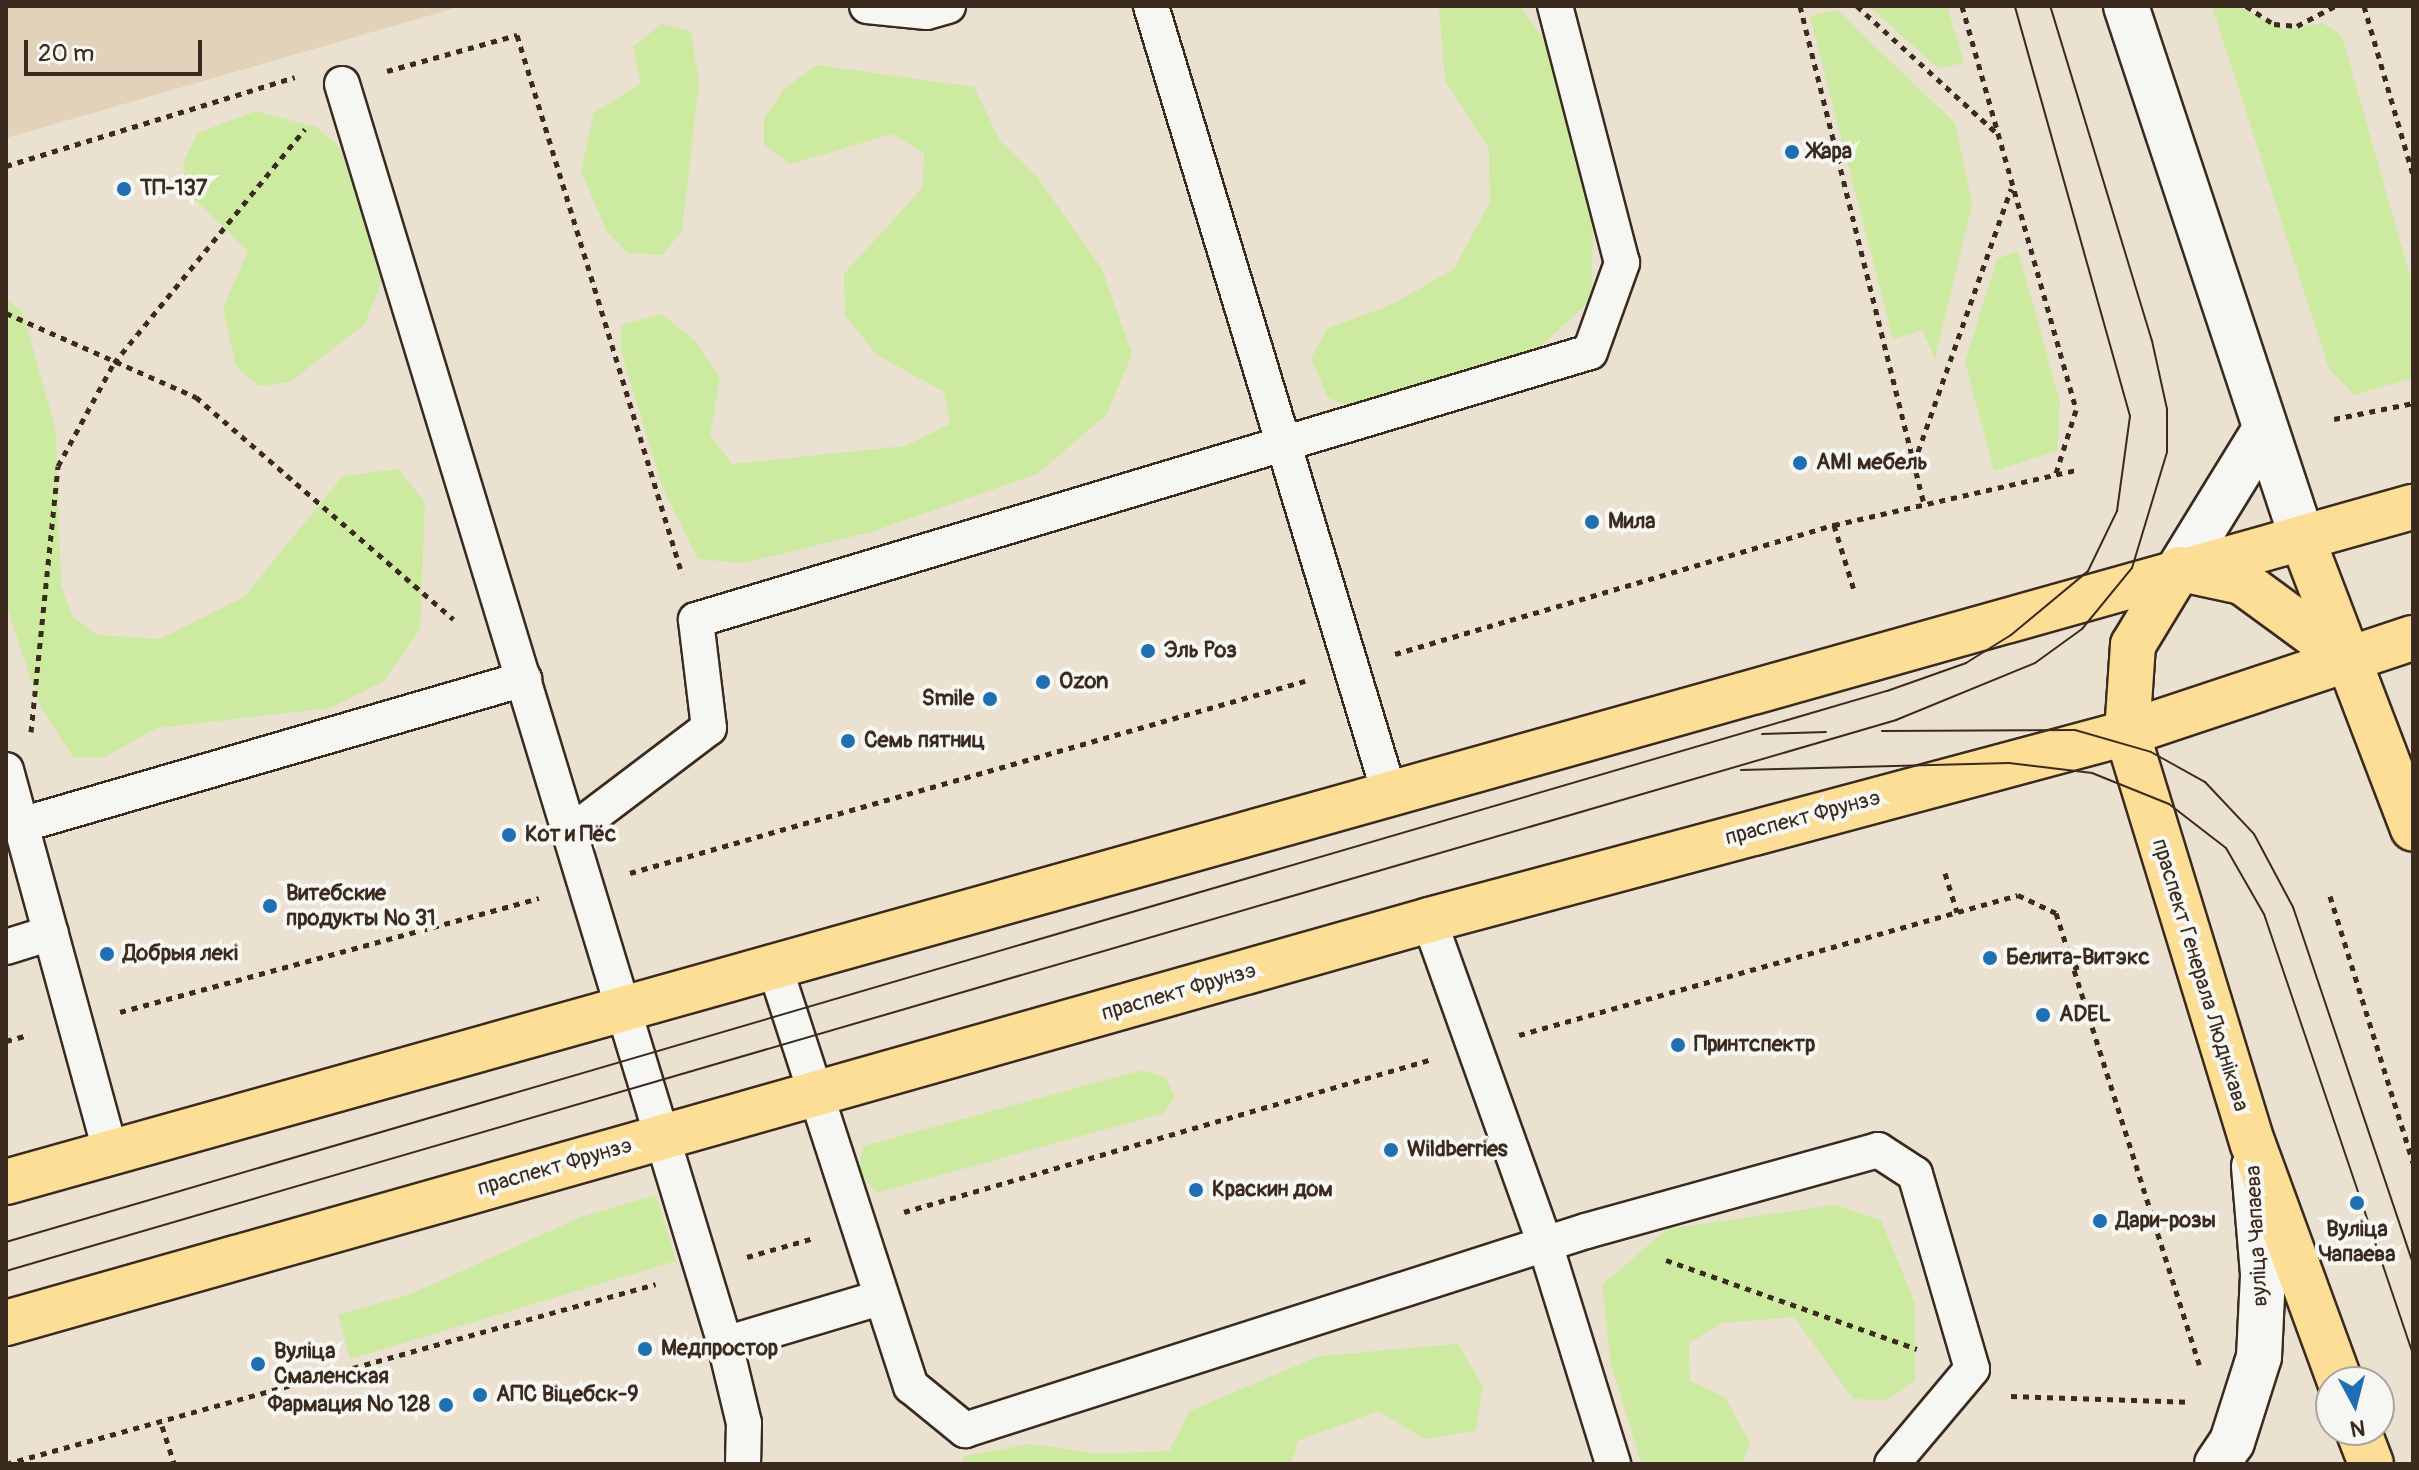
<!DOCTYPE html>
<meta charset="utf-8">
<style>
body{margin:0}
#map{position:relative;width:2419px;height:1470px;overflow:hidden;background:#eae1d0;font-family:Pangolin,sans-serif}
div>[style]{position:absolute}
.built>*{inset:0;background:#e1d2b9}
.green>*{inset:0;background:#cdeaa1}
.path>*{height:5px;margin-top:-2.5px;transform-origin:0;background:repeating-linear-gradient(90deg,#3b2a1e 0 6px,transparent 0 12px)}
.roads{filter:drop-shadow(2px 0 #3b2a1e) drop-shadow(-2px 0 #3b2a1e) drop-shadow(0 2px #3b2a1e) drop-shadow(0 -2px #3b2a1e)}
.lane>*{height:34px;margin:-17px;padding:0 17px;transform-origin:17px;border-radius:17px;background:#f6f6f2}
.street>*{height:44px;margin:-22px;padding:0 22px;transform-origin:22px;border-radius:22px;background:#f6f6f2}
.secondary>*{height:44px;margin:-22px;padding:0 22px;transform-origin:22px;border-radius:22px;background:#f6f6f2}
.primary>*{height:44px;margin:-22px;padding:0 22px;transform-origin:22px;border-radius:22px;background:#fdde96}
.tram>*{height:2px;margin:-1px;padding:0 1px;transform-origin:1px;border-radius:1px;background:#3b2a1e}
.dots>*{width:22px;height:22px;translate:-50% -50%;box-sizing:border-box;border:4px solid #f6f6f2;border-radius:50%}
span{translate:-50% -50%;white-space:nowrap;text-align:center;line-height:1.15;-webkit-text-stroke:8px #f6f6f2;paint-order:stroke}
.poi-label{font-size:22px;color:#3b2a1e;font-weight:700}
.left{translate:0 -50%;text-align:left}
.right{translate:-100% -50%;text-align:right}
.street-label{font-size:22px;color:#3b2a1e}
.frame{position:absolute;inset:0;border:8px solid #3b2a1e;pointer-events:none}
.north{position:absolute;left:2315px;top:1366px;width:80px;height:80px;box-sizing:border-box;background:#f6f6f2;border:2px solid #aba49d;border-radius:50%;rotate:173deg;font-size:22px;font-weight:700;line-height:32px;text-align:center;color:#3b2a1e}
.north::after{content:'';display:block;margin:auto;width:28px;height:36px;background:#1f6fb2;clip-path:polygon(50% 0,100% 100%,50% 72%,0 100%)}
.scale{position:absolute;left:24px;top:40px;width:178px;height:36px;box-sizing:border-box;border:4px solid #3b2a1e;border-top:0;padding-left:10px;font-size:24px;line-height:28px;white-space:nowrap;color:#3b2a1e;-webkit-text-stroke:6px #f6f6f2;paint-order:stroke}
</style>
<div id="map">
<div class="built">
<div style="clip-path:polygon(6px 6px,462px 6px,6px 138px)"></div>
</div>
<div class="green">
<div style="clip-path:polygon(1439px 6px,1520px 6px,1553px 53px,1594px 200px,1591px 300px,1533px 353px,1351px 407px,1328px 398px,1311px 358px,1327px 329px,1393px 304px,1454px 269px,1490px 202px,1489px 149px,1445px 80px)"></div>
<div style="clip-path:polygon(1869px 6px,1947px 6px,1964px 63px,1938px 68px)"></div>
<div style="clip-path:polygon(2212px 6px,2237px 6px,2286px 30px,2323px 23px,2342px 36px,2413px 287px,2413px 378px,2354px 395px,2329px 369px)"></div>
<div style="clip-path:polygon(1837px 10px,1955px 123px,1972px 204px,1935px 359px,1922px 330px,1893px 339px,1810px 16px)"></div>
<div style="clip-path:polygon(661px 24px,691px 32px,699px 83px,682px 231px,662px 255px,628px 253px,607px 232px,581px 171px,594px 113px,641px 84px,633px 47px)"></div>
<div style="clip-path:polygon(817px 65px,974px 87px,1000px 141px,1037px 177px,1102px 269px,1132px 354px,1107px 414px,1037px 474px,871px 532px,743px 563px,698px 559px,663px 489px,621px 351px,621px 325px,662px 314px,696px 342px,720px 378px,710px 435px,732px 464px,905px 446px,950px 424px,944px 392px,876px 354px,845px 315px,844px 274px,923px 187px,924px 153px,892px 134px,790px 164px,764px 144px,764px 119px,784px 89px)"></div>
<div style="clip-path:polygon(256px 111px,316px 127px,340px 147px,382px 280px,365px 324px,290px 382px,258px 386px,236px 366px,223px 308px,248px 251px,185px 190px,184px 160px,198px 133px)"></div>
<div style="clip-path:polygon(2018px 251px,2060px 402px,2057px 451px,1994px 471px,1965px 362px,1997px 259px)"></div>
<div style="clip-path:polygon(6px 297px,23px 313px,56px 431px,61px 585px,72px 616px,97px 635px,160px 639px,244px 597px,343px 476px,398px 469px,425px 502px,420px 629px,384px 681px,330px 708px,157px 728px,103px 758px,73px 757px,40px 706px,6px 604px)"></div>
<div style="clip-path:polygon(1143px 1070px,1165px 1077px,1175px 1097px,1164px 1113px,876px 1193px,858px 1170px,864px 1146px)"></div>
<div style="clip-path:polygon(656px 1195px,676px 1261px,350px 1359px,338px 1315px,411px 1294px,581px 1217px)"></div>
<div style="clip-path:polygon(1836px 1205px,1881px 1220px,1915px 1303px,1915px 1381px,1886px 1400px,1853px 1399px,1794px 1317px,1721px 1323px,1689px 1343px,1690px 1381px,1725px 1397px,1750px 1443px,1742px 1464px,1642px 1464px,1611px 1365px,1602px 1285px,1667px 1229px)"></div>
<div style="clip-path:polygon(1458px 1344px,1483px 1386px,1476px 1431px,1424px 1439px,1379px 1411px,1299px 1440px,1291px 1464px,961px 1464px,964px 1456px,1030px 1444px,1099px 1454px,1169px 1451px,1190px 1411px,1319px 1356px)"></div>
</div>
<div class="path">
<div style="left:1800px;top:6px;width:513px;rotate:76.02deg"></div>
<div style="left:1857px;top:6px;width:192px;rotate:42.3deg"></div>
<div style="left:1962px;top:6px;width:420px;rotate:74.2deg"></div>
<div style="left:2076px;top:410px;width:66px;rotate:107.6deg"></div>
<div style="left:2246px;top:6px;width:33px;rotate:33deg"></div>
<div style="left:2274px;top:24px;width:23px;rotate:5deg"></div>
<div style="left:2297px;top:26px;width:43px;rotate:-27.8deg"></div>
<div style="left:2364px;top:6px;width:176px;rotate:73.8deg"></div>
<div style="left:387px;top:71px;width:135px;rotate:-15.5deg"></div>
<div style="left:517px;top:35px;width:564px;rotate:72.98deg"></div>
<div style="left:6px;top:166px;width:302px;rotate:-17.1deg"></div>
<div style="left:6px;top:313px;width:208px;rotate:23.9deg"></div>
<div style="left:196px;top:397px;width:340px;rotate:40.8deg"></div>
<div style="left:2334px;top:419px;width:81px;rotate:-11.4deg"></div>
<div style="left:1914px;top:463px;width:291px;rotate:-70.5deg"></div>
<div style="left:1834px;top:525px;width:68px;rotate:72.9deg"></div>
<div style="left:1395px;top:654px;width:458px;rotate:-16.4deg"></div>
<div style="left:1834px;top:525px;width:249px;rotate:-12.8deg"></div>
<div style="left:31px;top:732px;width:267px;rotate:-84.2deg"></div>
<div style="left:58px;top:466px;width:117px;rotate:-61.5deg"></div>
<div style="left:114px;top:363px;width:302px;rotate:-50.8deg"></div>
<div style="left:630px;top:873px;width:702px;rotate:-15.88deg"></div>
<div style="left:1945px;top:873px;width:41px;rotate:72.9deg"></div>
<div style="left:2330px;top:896px;width:280px;rotate:72.7deg"></div>
<div style="left:2073px;top:968px;width:41px;rotate:-15.8deg"></div>
<div style="left:120px;top:1012px;width:434px;rotate:-15.2deg"></div>
<div style="left:1519px;top:1035px;width:518px;rotate:-15.67deg"></div>
<div style="left:2018px;top:895px;width:42px;rotate:25.3deg"></div>
<div style="left:2056px;top:913px;width:474px;rotate:72.4deg"></div>
<div style="left:6px;top:1041px;width:24px;rotate:-15deg"></div>
<div style="left:904px;top:1212px;width:547px;rotate:-16.15deg"></div>
<div style="left:747px;top:1257px;width:70px;rotate:-15.8deg"></div>
<div style="left:1666px;top:1260px;width:266px;rotate:19.5deg"></div>
<div style="left:2011px;top:1396px;width:177px;rotate:1.9deg"></div>
<div style="left:162px;top:1426px;width:40px;rotate:72deg"></div>
<div style="left:6px;top:1464px;width:674px;rotate:-15.48deg"></div>
</div>
<div class="roads">
<div class="lane">
<div style="left:867px;top:6px;width:60px;rotate:5.7deg"></div>
<div style="left:927px;top:12px;width:22px;rotate:-16deg"></div>
<div style="left:1151px;top:6px;width:818px;rotate:73.16deg"></div>
<div style="left:342px;top:84px;width:1317px;rotate:73.09deg"></div>
<div style="left:725px;top:1344px;width:81px;rotate:76.5deg"></div>
<div style="left:744px;top:1423px;width:41px;rotate:91.4deg"></div>
<div style="left:6px;top:770px;width:397px;rotate:74.7deg"></div>
<div style="left:21px;top:825px;width:524px;rotate:-16.19deg"></div>
<div style="left:570px;top:833px;width:174px;rotate:-37.1deg"></div>
<div style="left:709px;top:728px;width:109px;rotate:-96.9deg"></div>
<div style="left:696px;top:620px;width:933px;rotate:-16.69deg"></div>
<div style="left:1590px;top:352px;width:95px;rotate:-70.2deg"></div>
<div style="left:1622px;top:263px;width:266px;rotate:-104.6deg"></div>
<div style="left:1429px;top:920px;width:347px;rotate:70.3deg"></div>
<div style="left:1546px;top:1247px;width:227px;rotate:72.8deg"></div>
<div style="left:6px;top:947px;width:47px;rotate:-17.3deg"></div>
<div style="left:775px;top:968px;width:440px;rotate:72deg"></div>
<div style="left:911px;top:1386px;width:70px;rotate:39.2deg"></div>
<div style="left:965px;top:1430px;width:652px;rotate:-17.77deg"></div>
<div style="left:1586px;top:1231px;width:303px;rotate:-15.5deg"></div>
<div style="left:1878px;top:1150px;width:44px;rotate:33deg"></div>
<div style="left:1915px;top:1174px;width:203px;rotate:73.7deg"></div>
<div style="left:1972px;top:1369px;width:124px;rotate:130.1deg"></div>
<div style="left:725px;top:1344px;width:161px;rotate:-16.6deg"></div>
</div>
<div class="street">
<div style="left:2126px;top:6px;width:560px;rotate:71.69deg"></div>
<div style="left:2179px;top:569px;width:158px;rotate:-58.4deg"></div>
</div>
<div class="secondary">
<div style="left:2217px;top:1464px;width:27px;rotate:-56deg"></div>
<div style="left:2232px;top:1442px;width:89px;rotate:-72.4deg"></div>
<div style="left:2259px;top:1357px;width:83px;rotate:-87.2deg"></div>
<div style="left:2263px;top:1274px;width:108px;rotate:-94.8deg"></div>
</div>
<div class="primary">
<div style="left:2302px;top:538px;width:311px;rotate:69.1deg"></div>
<div style="left:2179px;top:569px;width:89px;rotate:121.2deg"></div>
<div style="left:2133px;top:645px;width:88px;rotate:93.9deg"></div>
<div style="left:2127px;top:733px;width:430px;rotate:73deg"></div>
<div style="left:2253px;top:1144px;width:253px;rotate:69.9deg"></div>
<div style="left:2186px;top:570px;width:57px;rotate:12.1deg"></div>
<div style="left:2242px;top:582px;width:134px;rotate:36.2deg"></div>
<div style="left:6px;top:1182px;width:2500px;rotate:-15.67deg"></div>
<div style="left:6px;top:1323px;width:1479px;rotate:-15.81deg"></div>
<div style="left:1429px;top:920px;width:723px;rotate:-15deg"></div>
<div style="left:2127px;top:733px;width:301px;rotate:-18.4deg"></div>
<div style="left:2358px;top:1430px;width:36px;rotate:69deg"></div>
</div>
</div>
<div class="tram">
<div style="left:1882px;top:731px;width:193px;rotate:-0.3deg"></div>
<div style="left:2075px;top:730px;width:79px;rotate:16.1deg"></div>
<div style="left:2151px;top:752px;width:62px;rotate:29.1deg"></div>
<div style="left:2205px;top:782px;width:71px;rotate:46.7deg"></div>
<div style="left:2254px;top:834px;width:83px;rotate:61.9deg"></div>
<div style="left:2293px;top:907px;width:376px;rotate:71.4deg"></div>
<div style="left:1762px;top:734px;width:64px;rotate:-1.8deg"></div>
<div style="left:1741px;top:770px;width:268px;rotate:-1.5deg"></div>
<div style="left:2009px;top:763px;width:84px;rotate:6.9deg"></div>
<div style="left:2092px;top:773px;width:83px;rotate:21.9deg"></div>
<div style="left:2169px;top:804px;width:72px;rotate:37.7deg"></div>
<div style="left:2226px;top:848px;width:76px;rotate:60.1deg"></div>
<div style="left:2264px;top:914px;width:465px;rotate:71.3deg"></div>
<div style="left:6px;top:1242px;width:1960px;rotate:-16.33deg"></div>
<div style="left:1887px;top:691px;width:84px;rotate:-19.5deg"></div>
<div style="left:1966px;top:663px;width:53px;rotate:-31.9deg"></div>
<div style="left:2011px;top:635px;width:100px;rotate:-39.7deg"></div>
<div style="left:2088px;top:571px;width:67px;rotate:-64.2deg"></div>
<div style="left:2117px;top:511px;width:96px;rotate:-82.2deg"></div>
<div style="left:2130px;top:416px;width:426px;rotate:-105.7deg"></div>
<div style="left:6px;top:1271px;width:1969px;rotate:-16.25deg"></div>
<div style="left:1896px;top:720px;width:150px;rotate:-22.3deg"></div>
<div style="left:2035px;top:663px;width:58px;rotate:-35.9deg"></div>
<div style="left:2082px;top:629px;width:79px;rotate:-50.7deg"></div>
<div style="left:2132px;top:568px;width:121px;rotate:-73.2deg"></div>
<div style="left:2167px;top:452px;width:43px;rotate:-90deg"></div>
<div style="left:2167px;top:409px;width:70px;rotate:-102.4deg"></div>
<div style="left:2152px;top:341px;width:350px;rotate:-106.9deg"></div>
</div>
<div class="dots">
<div style="left:1792px;top:152px;background:#1f6fb2"></div>
<div style="left:124px;top:189px;background:#1f6fb2"></div>
<div style="left:1800px;top:463px;background:#1f6fb2"></div>
<div style="left:1592px;top:522px;background:#1f6fb2"></div>
<div style="left:1148px;top:651px;background:#1f6fb2"></div>
<div style="left:1043px;top:682px;background:#1f6fb2"></div>
<div style="left:990px;top:699px;background:#1f6fb2"></div>
<div style="left:848px;top:741px;background:#1f6fb2"></div>
<div style="left:509px;top:835px;background:#1f6fb2"></div>
<div style="left:270px;top:906px;background:#1f6fb2"></div>
<div style="left:107px;top:954px;background:#1f6fb2"></div>
<div style="left:1990px;top:958px;background:#1f6fb2"></div>
<div style="left:2043px;top:1015px;background:#1f6fb2"></div>
<div style="left:1678px;top:1045px;background:#1f6fb2"></div>
<div style="left:1391px;top:1150px;background:#1f6fb2"></div>
<div style="left:1196px;top:1190px;background:#1f6fb2"></div>
<div style="left:2357px;top:1203px;background:#1f6fb2"></div>
<div style="left:2100px;top:1221px;background:#1f6fb2"></div>
<div style="left:645px;top:1349px;background:#1f6fb2"></div>
<div style="left:258px;top:1364px;background:#1f6fb2"></div>
<div style="left:480px;top:1395px;background:#1f6fb2"></div>
<div style="left:446px;top:1405px;background:#1f6fb2"></div>
</div>
<div class="poi-label">
<span class="left" style="left:1808px;top:152px">Жара</span>
<span class="left" style="left:140px;top:189px">ТП-137</span>
<span class="left" style="left:1816px;top:463px">AMI мебель</span>
<span class="left" style="left:1608px;top:522px">Мила</span>
<span class="left" style="left:1164px;top:651px">Эль Роз</span>
<span class="left" style="left:1059px;top:682px">Ozon</span>
<span class="right" style="left:974px;top:699px">Smile</span>
<span class="left" style="left:864px;top:741px">Семь пятниц</span>
<span class="left" style="left:525px;top:835px">Кот и Пёс</span>
<span class="left" style="left:286px;top:906px">Витебские<br>продукты № 31</span>
<span class="left" style="left:123px;top:954px">Добрыя лекі</span>
<span class="left" style="left:2006px;top:958px">Белита-Витэкс</span>
<span class="left" style="left:2059px;top:1015px">ADEL</span>
<span class="left" style="left:1694px;top:1045px">Принтспектр</span>
<span class="left" style="left:1407px;top:1150px">Wildberries</span>
<span class="left" style="left:1212px;top:1190px">Краскин дом</span>
<span class="left" style="left:2116px;top:1221px">Дари-розы</span>
<span style="left:2357px;top:1242px">Вуліца<br>Чапаева</span>
<span class="left" style="left:661px;top:1349px">Медпростор</span>
<span class="left" style="left:274px;top:1364px">Вуліца<br>Смаленская</span>
<span class="left" style="left:496px;top:1395px">АПС Віцебск-9</span>
<span class="right" style="left:430px;top:1405px">Фармация № 128</span>
</div>
<div class="street-label">
<span style="left:1803px;top:818px;rotate:-15deg">праспект Фрунзэ</span>
<span style="left:2200px;top:975px;rotate:73deg">праспект Генерала Люднікава</span>
<span style="left:1179px;top:992px;rotate:-16deg">праспект Фрунзэ</span>
<span style="left:555px;top:1167px;rotate:-16deg">праспект Фрунзэ</span>
<span style="left:2257px;top:1236px;rotate:-93deg">вуліца Чапаева</span>
</div>
<div class="frame"></div>
<div class="north">N</div>
<div class="scale">20 m</div>
</div>
